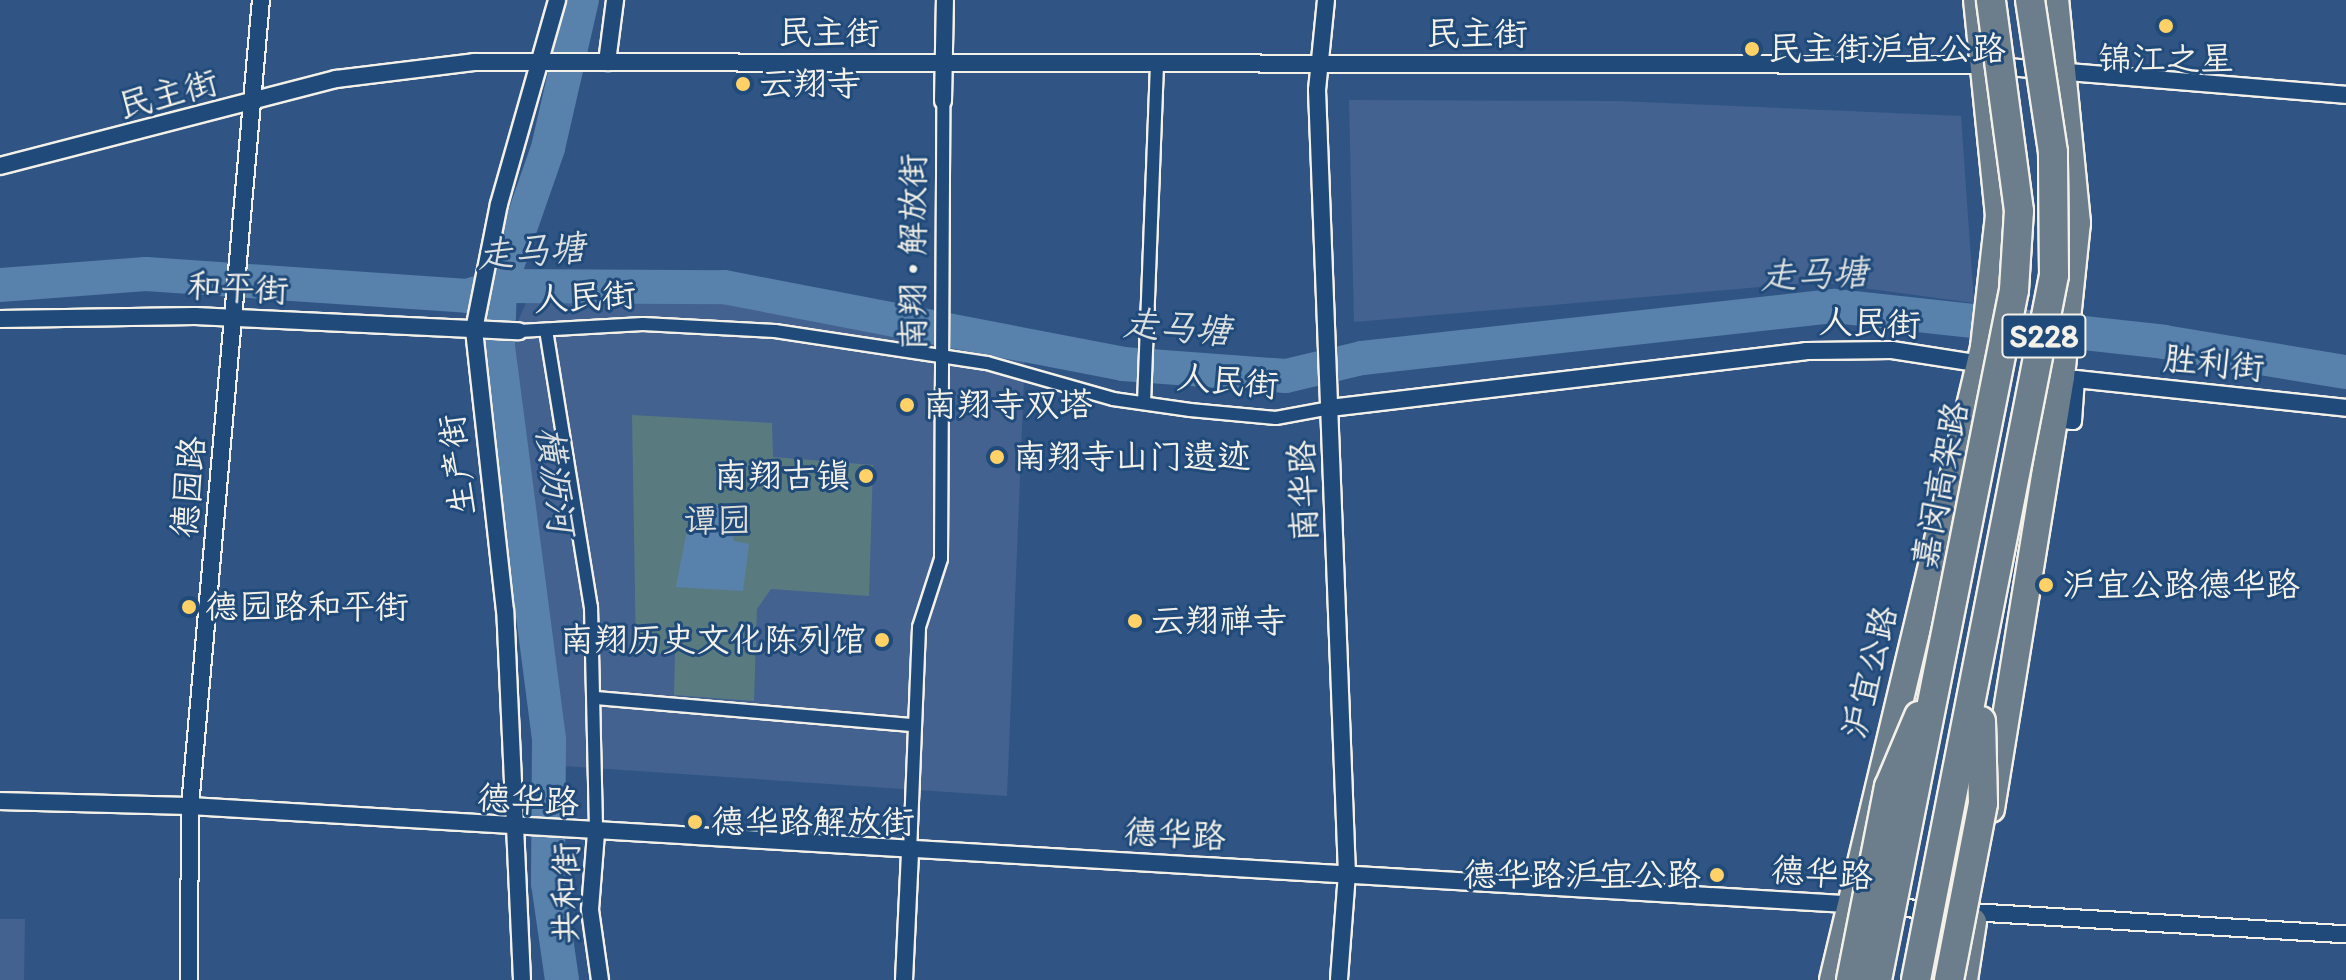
<!DOCTYPE html>
<meta charset="utf-8">
<style>
body{margin:0}
#map{position:relative;width:2346px;height:980px;overflow:hidden;background:#305585;font-family:Itim,"LXGW WenKai TC",sans-serif}
div>[style]{position:absolute}
.built>*{inset:0;background:#436290}
.green>*{inset:0;background:#597b80}
.water>*{inset:0;background:#5882ab}
.river>*{height:34px;margin:-17px;padding:0 17px;transform-origin:17px;border-radius:17px;background:#5882ab}
.roads{filter:drop-shadow(2px 0 #f4f1e8) drop-shadow(-2px 0 #f4f1e8) drop-shadow(0 2px #f4f1e8) drop-shadow(0 -2px #f4f1e8)}
.pedestrian>*{height:12px;margin:-6px;padding:0 6px;transform-origin:6px;border-radius:6px;background:#1f4a7a}
.minor>*{height:16px;margin:-8px;padding:0 8px;transform-origin:8px;border-radius:8px;background:#1f4a7a}
.primary>*{height:26px;margin:-13px;padding:0 13px;transform-origin:13px;border-radius:13px;background:#6c7d8b}
.bridges{filter:drop-shadow(2px 0 #f4f1e8) drop-shadow(-2px 0 #f4f1e8) drop-shadow(0 2px #f4f1e8) drop-shadow(0 -2px #f4f1e8)}
.trunk-bridge>*{height:28px;margin:-14px;padding:0 14px;transform-origin:14px;border-radius:14px;background:#6c7d8b}
.dots>*{width:22px;height:22px;translate:-50% -50%;box-sizing:border-box;border:4px solid #1f4a7a;border-radius:50%}
span{translate:-50% -50%;white-space:nowrap;text-align:center;line-height:1.15;-webkit-text-stroke:6px #1f4a7a;paint-order:stroke}
.shield-label span{padding:2px 6px;background:#1f4a7a;border:2px solid;border-radius:6px;-webkit-text-stroke-width:0}
.shield-label{font-size:32px;color:#f4f1e8;font-weight:700}
.street-label{font-size:34px;color:#f4f1e8}
.poi-label{font-size:34px;color:#f4f1e8}
.left{translate:0 -50%;text-align:left}
.right{translate:-100% -50%;text-align:right}
.park-label{font-size:34px;color:#dddfd8}
.water-label{font-size:36px;color:#dde0df;font-style:italic}
</style>
<div id="map">
<div class="built">
<div style="clip-path:polygon(1349px 100px,1619px 101px,1961px 116px,1974px 303px,1819px 282px,1354px 322px)"></div>
<div style="clip-path:polygon(615px 273px,1025px 354px,1007px 796px,563px 766px,510px 340px,528px 298px)"></div>
<div style="clip-path:polygon(0 919px,25px 919px,24px 980px,0 980px)"></div>
</div>
<div class="green">
<div style="clip-path:polygon(632px 415px,772px 423px,773px 457px,873px 465px,869px 596px,771px 589px,757px 609px,754px 701px,674px 695px,675px 654px,636px 653px)"></div>
</div>
<div class="water">
<div style="clip-path:polygon(703px 504px,725px 505px,734px 541px,749px 544px,743px 591px,676px 587px,686px 535px,697px 531px)"></div>
</div>
<div class="river">
<div style="left:0;top:285px;width:146px;rotate:-4.3deg"></div>
<div style="left:146px;top:274px;width:322px;rotate:3.9deg"></div>
<div style="left:467px;top:296px;width:34px;rotate:-17deg"></div>
<div style="left:500px;top:286px;width:224px;rotate:0.3deg"></div>
<div style="left:724px;top:287px;width:406px;rotate:10.9deg"></div>
<div style="left:1123px;top:364px;width:163px;rotate:4.2deg"></div>
<div style="left:1286px;top:376px;width:78px;rotate:-13.3deg"></div>
<div style="left:1362px;top:358px;width:476px;rotate:-6.3deg"></div>
<div style="left:1835px;top:306px;width:331px;rotate:6.2deg"></div>
<div style="left:2164px;top:342px;width:184px;rotate:9.4deg"></div>
<div style="left:562px;top:980px;width:98px;rotate:-98.2deg"></div>
<div style="left:548px;top:883px;width:144px;rotate:-89.6deg"></div>
<div style="left:549px;top:739px;width:398px;rotate:-97.4deg"></div>
<div style="left:498px;top:344px;width:58px;rotate:-88deg"></div>
<div style="left:500px;top:286px;width:146px;rotate:-70.8deg"></div>
<div style="left:548px;top:148px;width:152px;rotate:-77.1deg"></div>
</div>
<div class="roads">
<div class="pedestrian">
<div style="left:546px;top:330px;width:281px;rotate:80.8deg"></div>
<div style="left:591px;top:607px;width:226px;rotate:88.7deg"></div>
<div style="left:519px;top:331px;width:124px;rotate:-3.2deg"></div>
<div style="left:643px;top:324px;width:132px;rotate:3deg"></div>
<div style="left:775px;top:331px;width:214px;rotate:8.6deg"></div>
<div style="left:987px;top:363px;width:131px;rotate:15.9deg"></div>
<div style="left:1113px;top:399px;width:78px;rotate:8.1deg"></div>
<div style="left:1190px;top:410px;width:86px;rotate:5.3deg"></div>
<div style="left:1276px;top:418px;width:55px;rotate:-10.5deg"></div>
<div style="left:1144px;top:403px;width:340px;rotate:-87.8deg"></div>
<div style="left:596px;top:698px;width:319px;rotate:4.9deg"></div>
<div style="left:910px;top:852px;width:225px;rotate:-87.7deg"></div>
<div style="left:919px;top:627px;width:71px;rotate:-72.1deg"></div>
<div style="left:941px;top:559px;width:458px;rotate:-89.7deg"></div>
</div>
<div class="minor">
<div style="left:1326px;top:0;width:90px;rotate:95.7deg"></div>
<div style="left:1317px;top:90px;width:784px;rotate:87.81deg"></div>
<div style="left:1347px;top:873px;width:107px;rotate:94.3deg"></div>
<div style="left:607px;top:62px;width:63px;rotate:-82.6deg"></div>
<div style="left:943px;top:101px;width:101px;rotate:-88.9deg"></div>
<div style="left:0;top:166px;width:347px;rotate:-14.5deg"></div>
<div style="left:336px;top:79px;width:139px;rotate:-7deg"></div>
<div style="left:474px;top:62px;width:1508px;rotate:0.11deg"></div>
<div style="left:1982px;top:65px;width:365px;rotate:4.7deg"></div>
<div style="left:0;top:319px;width:195px;rotate:-0.9deg"></div>
<div style="left:195px;top:316px;width:324px;rotate:2.7deg"></div>
<div style="left:1330px;top:408px;width:479px;rotate:-6.8deg"></div>
<div style="left:1806px;top:351px;width:86px;rotate:-0.7deg"></div>
<div style="left:1892px;top:350px;width:90px;rotate:8.9deg"></div>
<div style="left:2054px;top:419px;width:19px;rotate:6deg"></div>
<div style="left:2073px;top:421px;width:42px;rotate:-85.9deg"></div>
<div style="left:2076px;top:379px;width:272px;rotate:6.1deg"></div>
<div style="left:0;top:801px;width:190px;rotate:1.5deg"></div>
<div style="left:190px;top:806px;width:1672px;rotate:3.39deg"></div>
<div style="left:596px;top:833px;width:77px;rotate:94.5deg"></div>
<div style="left:590px;top:910px;width:71px;rotate:81.9deg"></div>
<div style="left:1886px;top:907px;width:461px;rotate:3.4deg"></div>
<div style="left:189px;top:980px;width:174px;rotate:-89.7deg"></div>
<div style="left:190px;top:806px;width:809px;rotate:-84.97deg"></div>
<div style="left:522px;top:980px;width:369px;rotate:-92.6deg"></div>
<div style="left:505px;top:611px;width:283px;rotate:-96.3deg"></div>
<div style="left:474px;top:330px;width:128px;rotate:-78.8deg"></div>
<div style="left:499px;top:204px;width:212px;rotate:-74.1deg"></div>
<div style="left:904px;top:980px;width:128px;rotate:-87.3deg"></div>
</div>
<div class="primary">
<div style="left:1991px;top:809px;width:438px;rotate:-80.8deg"></div>
<div style="left:2061px;top:377px;width:155px;rotate:-84.1deg"></div>
<div style="left:2077px;top:223px;width:224px;rotate:-95.6deg"></div>
<div style="left:1833px;top:980px;width:651px;rotate:-76.58deg"></div>
<div style="left:1984px;top:347px;width:132px;rotate:-83.5deg"></div>
<div style="left:1999px;top:216px;width:217px;rotate:-95.8deg"></div>
<div style="left:1964px;top:980px;width:59px;rotate:-81.2deg"></div>
</div>
</div>
<div class="bridges">
<div class="trunk-bridge">
<div style="left:1851px;top:980px;width:197px;rotate:-78.9deg"></div>
<div style="left:1889px;top:787px;width:77px;rotate:-67.1deg"></div>
<div style="left:1877px;top:980px;width:703px;rotate:-78.77deg"></div>
<div style="left:2014px;top:290px;width:79px;rotate:-86.4deg"></div>
<div style="left:2019px;top:211px;width:213px;rotate:-97.6deg"></div>
<div style="left:1916px;top:980px;width:718px;rotate:-78.92deg"></div>
<div style="left:2054px;top:275px;width:123px;rotate:-90.5deg"></div>
<div style="left:2053px;top:152px;width:154px;rotate:-98.6deg"></div>
<div style="left:1949px;top:980px;width:180px;rotate:-79.1deg"></div>
<div style="left:1983px;top:803px;width:82px;rotate:-91.4deg"></div>
</div>
</div>
<div class="dots">
<div style="left:2166px;top:26px;background:#ffd166"></div>
<div style="left:1752px;top:49px;background:#ffd166"></div>
<div style="left:743px;top:84px;background:#ffd166"></div>
<div style="left:907px;top:405px;background:#ffd166"></div>
<div style="left:997px;top:457px;background:#ffd166"></div>
<div style="left:866px;top:476px;background:#ffd166"></div>
<div style="left:2046px;top:585px;background:#ffd166"></div>
<div style="left:189px;top:607px;background:#ffd166"></div>
<div style="left:1135px;top:621px;background:#ffd166"></div>
<div style="left:882px;top:640px;background:#ffd166"></div>
<div style="left:695px;top:822px;background:#ffd166"></div>
<div style="left:1717px;top:875px;background:#ffd166"></div>
</div>
<div class="shield-label">
<span style="left:2044px;top:336px">S228</span>
</div>
<div class="street-label">
<span style="left:829px;top:33px">民主街</span>
<span style="left:1477px;top:34px">民主街</span>
<span style="left:168px;top:94px;rotate:-15deg">民主街</span>
<span style="left:913px;top:252px;rotate:-90deg">南翔 • 解放街</span>
<span style="left:238px;top:288px;rotate:3deg">和平街</span>
<span style="left:585px;top:297px;rotate:-3deg">人民街</span>
<span style="left:1870px;top:323px;rotate:2deg">人民街</span>
<span style="left:2214px;top:363px;rotate:6deg">胜利街</span>
<span style="left:1228px;top:381px;rotate:5deg">人民街</span>
<span style="left:457px;top:465px;rotate:-97deg">生产街</span>
<span style="left:1940px;top:485px;rotate:-79deg">嘉闵高架路</span>
<span style="left:188px;top:487px;rotate:-85deg">德园路</span>
<span style="left:1303px;top:491px;rotate:-92deg">南华路</span>
<span style="left:1869px;top:672px;rotate:-76deg">沪宜公路</span>
<span style="left:528px;top:800px;rotate:3deg">德华路</span>
<span style="left:1175px;top:834px;rotate:3deg">德华路</span>
<span style="left:1822px;top:873px;rotate:4deg">德华路</span>
<span style="left:566px;top:893px;rotate:-90deg">共和街</span>
</div>
<div class="poi-label">
<span class="left" style="left:1768px;top:49px">民主街沪宜公路</span>
<span style="left:2166px;top:59px">锦江之星</span>
<span class="left" style="left:759px;top:84px">云翔寺</span>
<span class="left" style="left:923px;top:405px">南翔寺双塔</span>
<span class="left" style="left:1013px;top:457px">南翔寺山门遗迹</span>
<span class="right" style="left:850px;top:476px">南翔古镇</span>
<span class="left" style="left:2062px;top:585px">沪宜公路德华路</span>
<span class="left" style="left:205px;top:607px">德园路和平街</span>
<span class="left" style="left:1151px;top:621px">云翔禅寺</span>
<span class="right" style="left:866px;top:640px">南翔历史文化陈列馆</span>
<span class="left" style="left:711px;top:822px">德华路解放街</span>
<span class="right" style="left:1701px;top:875px">德华路沪宜公路</span>
</div>
<div class="park-label">
<span style="left:717px;top:521px">谭园</span>
</div>
<div class="water-label">
<span style="left:531px;top:251px;rotate:-4deg">走马塘</span>
<span style="left:1814px;top:274px;rotate:-2deg">走马塘</span>
<span style="left:1177px;top:327px;rotate:5deg">走马塘</span>
<span style="left:556px;top:480px;rotate:83deg">横沥河</span>
</div>
</div>
